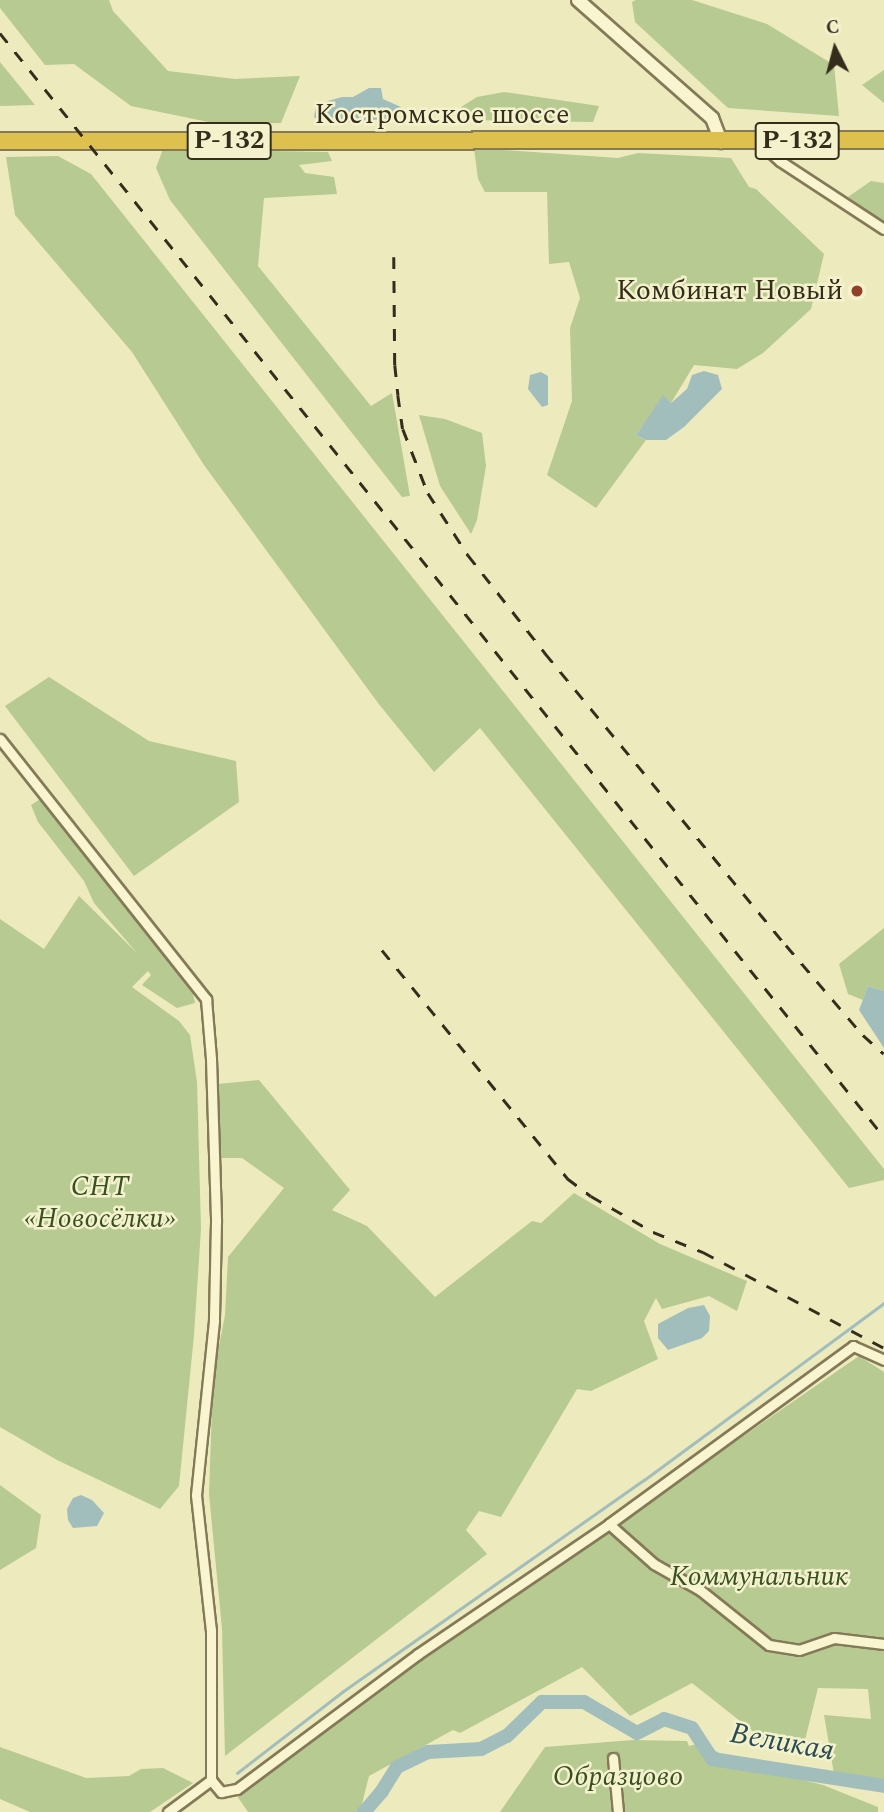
<!DOCTYPE html>
<meta charset="utf-8">
<style>
body{margin:0}
#map{position:relative;width:884px;height:1812px;overflow:hidden;background:#edeabd;font-family:Spectral,serif}
div>[style]{position:absolute}
.green>*{inset:0;background:#b6ca92}
.water>*{inset:0;background:#a1bebc}
.stream>*{height:2.5px;margin:-1.25px;padding:0 1.25px;transform-origin:1.25px;border-radius:1.25px;background:#a1bebc}
.river>*{height:14px;margin:-7px;padding:0 7px;transform-origin:7px;border-radius:7px;background:#a1bebc}
.roads{filter:drop-shadow(2px 0 #847a57) drop-shadow(-2px 0 #847a57) drop-shadow(0 2px #847a57) drop-shadow(0 -2px #847a57)}
.street>*{height:9px;margin:-4.5px;padding:0 4.5px;transform-origin:4.5px;border-radius:4.5px;background:#f8f5d0}
.secondary>*{height:12px;margin:-6px;padding:0 6px;transform-origin:6px;border-radius:6px;background:#f8f5d0}
.highway>*{height:16px;margin:-8px;padding:0 8px;transform-origin:8px;border-radius:8px;background:#ddc04d}
.rail>*{height:2.5px;margin-top:-1.25px;transform-origin:0;background:repeating-linear-gradient(90deg,#342d1b 0 12px,transparent 0 24px)}
.dots>*{width:19px;height:19px;translate:-50% -50%;box-sizing:border-box;border:4px solid #f4f2cd;border-radius:50%}
span{translate:-50% -50%;white-space:nowrap;text-align:center;line-height:1.15;-webkit-text-stroke:5px #f4f2cd;paint-order:stroke}
.shield-label span{padding:2px 5px;background:#f4f2cd;border:2px solid;border-radius:5px;-webkit-text-stroke-width:0}
.shield-label{font-size:26px;color:#342d1b;font-weight:700}
.street-label{font-size:28px;color:#342d1b}
.poi-label{font-size:28px;color:#342d1b}
.right{translate:-100% -50%;text-align:right}
.park-label{font-size:28px;color:#395022;font-style:italic}
.water-label{font-size:30px;color:#2b4c53;font-style:italic}
.north{position:absolute;left:800px;top:14px;width:70px;height:70px;-webkit-text-stroke:5px #f4f2cd;paint-order:stroke;rotate:354deg;font-size:19px;font-weight:700;line-height:28px;text-align:center;color:#342d1b}
.north::after{content:'';display:block;margin:auto;width:24px;height:32px;background:#342d1b;clip-path:polygon(50% 0,100% 100%,50% 72%,0 100%)}
</style>
<div id="map">
<div class="green">
<div style="clip-path:polygon(0 0,109px 0,113px 11px,168px 71px,235px 79px,300px 76px,281px 123px,218px 124px,131px 106px,74px 64px,45px 65px,0 8px)"></div>
<div style="clip-path:polygon(636px 0,692px 0,767px 24px,834px 65px,839px 116px,728px 108px,635px 22px,632px 2px)"></div>
<div style="clip-path:polygon(0 62px,35px 105px,0 106px)"></div>
<div style="clip-path:polygon(884px 70px,884px 103px,862px 85px)"></div>
<div style="clip-path:polygon(504px 92px,599px 106px,593px 122px,469px 120px,461px 107px,477px 97px)"></div>
<div style="clip-path:polygon(474px 148px,618px 158px,638px 153px,731px 158px,749px 187px,756px 189px,824px 254px,811px 309px,763px 353px,737px 369px,694px 365px,671px 403px,663px 396px,636px 435px,646px 440px,596px 508px,547px 475px,572px 401px,570px 328px,580px 298px,569px 262px,549px 264px,547px 192px,485px 192px,478px 179px)"></div>
<div style="clip-path:polygon(163px 149px,328px 152px,332px 161px,299px 165px,305px 173px,334px 177px,337px 194px,264px 198px,258px 266px,371px 406px,392px 393px,410px 496px,402px 497px,170px 200px,156px 168px)"></div>
<div style="clip-path:polygon(58px 156px,91px 174px,884px 1169px,884px 1180px,849px 1188px,480px 728px,434px 772px,378px 703px,204px 465px,132px 352px,15px 215px,6px 157px)"></div>
<div style="clip-path:polygon(871px 181px,884px 183px,884px 223px,848px 197px)"></div>
<div style="clip-path:polygon(419px 415px,445px 419px,482px 433px,486px 466px,477px 520px,471px 534px,440px 486px)"></div>
<div style="clip-path:polygon(49px 677px,149px 741px,236px 761px,239px 802px,134px 876px,5px 706px)"></div>
<div style="clip-path:polygon(42px 798px,193px 994px,195px 1003px,177px 1008px,142px 985px,151px 975px,148px 971px,132px 987px,179px 1021px,190px 1035px,197px 1082px,201px 1229px,194px 1335px,179px 1486px,160px 1509px,57px 1460px,0 1427px,0 919px,44px 949px,79px 896px,137px 953px,94px 903px,84px 881px,38px 822px,31px 805px)"></div>
<div style="clip-path:polygon(884px 928px,884px 991px,868px 986px,863px 1000px,848px 994px,839px 964px)"></div>
<div style="clip-path:polygon(259px 1080px,350px 1190px,332px 1210px,367px 1226px,435px 1297px,532px 1221px,541px 1223px,574px 1193px,660px 1244px,747px 1281px,737px 1311px,709px 1296px,662px 1309px,656px 1298px,644px 1321px,658px 1359px,591px 1391px,577px 1389px,501px 1517px,479px 1511px,466px 1530px,487px 1554px,225px 1756px,222px 1629px,209px 1494px,213px 1377px,225px 1315px,228px 1257px,284px 1188px,242px 1158px,220px 1158px,218px 1084px)"></div>
<div style="clip-path:polygon(859px 1356px,884px 1372px,884px 1784px,834px 1774px,824px 1715px,871px 1719px,868px 1689px,818px 1688px,804px 1744px,774px 1748px,692px 1683px,630px 1716px,582px 1667px,460px 1733px,453px 1730px,369px 1776px,360px 1812px,248px 1812px,235px 1793px,415px 1663px)"></div>
<div style="clip-path:polygon(0 1485px,41px 1515px,36px 1548px,0 1570px)"></div>
<div style="clip-path:polygon(633px 1740px,687px 1741px,689px 1746px,701px 1743px,723px 1755px,779px 1774px,823px 1785px,878px 1807px,878px 1812px,500px 1812px,545px 1747px)"></div>
<div style="clip-path:polygon(0 1747px,86px 1778px,129px 1776px,141px 1769px,163px 1768px,193px 1783px,150px 1812px,30px 1812px,0 1799px)"></div>
</div>
<div class="water">
<div style="clip-path:polygon(369px 88px,381px 88px,383px 99px,401px 107px,393px 118px,340px 123px,322px 122px,314px 117px,317px 104px,342px 97px,353px 97px)"></div>
<div style="clip-path:polygon(704px 371px,718px 375px,722px 389px,684px 427px,666px 440px,646px 440px,636px 435px,663px 395px,671px 403px,687px 389px,692px 375px)"></div>
<div style="clip-path:polygon(541px 372px,548px 376px,548px 405px,542px 407px,528px 389px,530px 375px)"></div>
<div style="clip-path:polygon(868px 986px,884px 991px,884px 1048px,859px 1010px)"></div>
<div style="clip-path:polygon(704px 1305px,710px 1316px,709px 1331px,702px 1338px,668px 1350px,658px 1338px,658px 1324px,688px 1308px)"></div>
<div style="clip-path:polygon(81px 1495px,92px 1500px,104px 1513px,97px 1526px,73px 1528px,68px 1520px,67px 1509px,73px 1498px)"></div>
</div>
<div class="stream">
<div style="left:237px;top:1773px;width:133px;rotate:-37.6deg"></div>
<div style="left:342px;top:1692px;width:369px;rotate:-35.1deg"></div>
<div style="left:644px;top:1480px;width:298px;rotate:-36.4deg"></div>
</div>
<div class="river">
<div style="left:364px;top:1812px;width:28px;rotate:-49deg"></div>
<div style="left:382px;top:1791px;width:28px;rotate:-58deg"></div>
<div style="left:397px;top:1767px;width:34px;rotate:-26deg"></div>
<div style="left:428px;top:1752px;width:53px;rotate:-3.2deg"></div>
<div style="left:481px;top:1749px;width:29px;rotate:-27deg"></div>
<div style="left:507px;top:1736px;width:49px;rotate:-44.2deg"></div>
<div style="left:542px;top:1702px;width:42px"></div>
<div style="left:584px;top:1702px;width:61px;rotate:30.3deg"></div>
<div style="left:637px;top:1733px;width:30px;rotate:-27deg"></div>
<div style="left:664px;top:1719px;width:29px;rotate:18deg"></div>
<div style="left:692px;top:1728px;width:37px;rotate:57deg"></div>
<div style="left:712px;top:1759px;width:174px;rotate:8.9deg"></div>
</div>
<div class="roads">
<div class="street">
<div style="left:766px;top:141px;width:13px;rotate:67deg"></div>
<div style="left:771px;top:153px;width:12px;rotate:42deg"></div>
<div style="left:780px;top:161px;width:124px;rotate:33.2deg"></div>
<div style="left:0;top:739px;width:332px;rotate:51.6deg"></div>
<div style="left:206px;top:999px;width:60px;rotate:85.2deg"></div>
<div style="left:211px;top:1059px;width:163px;rotate:88.2deg"></div>
<div style="left:216px;top:1222px;width:99px;rotate:91.2deg"></div>
<div style="left:214px;top:1321px;width:175px;rotate:95.9deg"></div>
<div style="left:196px;top:1495px;width:136px;rotate:83.7deg"></div>
<div style="left:211px;top:1630px;width:150px;rotate:90deg"></div>
<div style="left:211px;top:1780px;width:16px;rotate:50deg"></div>
<div style="left:221px;top:1792px;width:16px;rotate:-11deg"></div>
<div style="left:237px;top:1789px;width:226px;rotate:-36.7deg"></div>
<div style="left:418px;top:1654px;width:231px;rotate:-34.2deg"></div>
<div style="left:609px;top:1524px;width:302px;rotate:-36.1deg"></div>
<div style="left:853px;top:1346px;width:34px;rotate:24deg"></div>
<div style="left:609px;top:1524px;width:60px;rotate:41.6deg"></div>
<div style="left:654px;top:1564px;width:53px;rotate:29.5deg"></div>
<div style="left:700px;top:1590px;width:88px;rotate:38.6deg"></div>
<div style="left:769px;top:1645px;width:30px;rotate:9deg"></div>
<div style="left:799px;top:1650px;width:37px;rotate:-19deg"></div>
<div style="left:834px;top:1638px;width:50px;rotate:6.8deg"></div>
<div style="left:613px;top:1758px;width:54px;rotate:84.7deg"></div>
<div style="left:168px;top:1812px;width:54px;rotate:-36.7deg"></div>
</div>
<div class="secondary">
<div style="left:578px;top:0;width:179px;rotate:41.4deg"></div>
<div style="left:712px;top:118px;width:26px;rotate:69deg"></div>
</div>
<div class="highway">
<div style="left:0;top:141px;width:884px;rotate:-0.06deg"></div>
</div>
</div>
<div class="rail">
<div style="left:0;top:33px;width:1414px;rotate:51.31deg"></div>
<div style="left:394px;top:257px;width:108px;rotate:89.5deg"></div>
<div style="left:395px;top:365px;width:30px;rotate:84deg"></div>
<div style="left:398px;top:395px;width:34px;rotate:82deg"></div>
<div style="left:403px;top:429px;width:69px;rotate:68.7deg"></div>
<div style="left:428px;top:493px;width:74px;rotate:57.2deg"></div>
<div style="left:468px;top:555px;width:125px;rotate:51.8deg"></div>
<div style="left:545px;top:653px;width:379px;rotate:50.5deg"></div>
<div style="left:786px;top:945px;width:118px;rotate:49.5deg"></div>
<div style="left:863px;top:1035px;width:28px;rotate:42deg"></div>
<div style="left:382px;top:950px;width:294px;rotate:50.9deg"></div>
<div style="left:567px;top:1178px;width:30px;rotate:37deg"></div>
<div style="left:591px;top:1196px;width:72px;rotate:30.1deg"></div>
<div style="left:653px;top:1232px;width:54px;rotate:21.8deg"></div>
<div style="left:703px;top:1252px;width:205px;rotate:27.9deg"></div>
</div>
<div class="dots">
<div style="left:857px;top:291px;background:#924028"></div>
</div>
<div class="shield-label">
<span style="left:229px;top:141px">Р-132</span>
<span style="left:797px;top:141px">Р-132</span>
</div>
<div class="street-label">
<span style="left:442px;top:115px">Костромское шоссе</span>
</div>
<div class="poi-label">
<span class="right" style="left:843px;top:291px">Комбинат Новый</span>
</div>
<div class="park-label">
<span style="left:100px;top:1203px">СНТ<br>«Новосёлки»</span>
<span style="left:759px;top:1577px">Коммунальник</span>
<span style="left:618px;top:1777px">Образцово</span>
</div>
<div class="water-label">
<span style="left:782px;top:1742px;rotate:10deg">Великая</span>
</div>
<div class="north">С</div>
</div>
